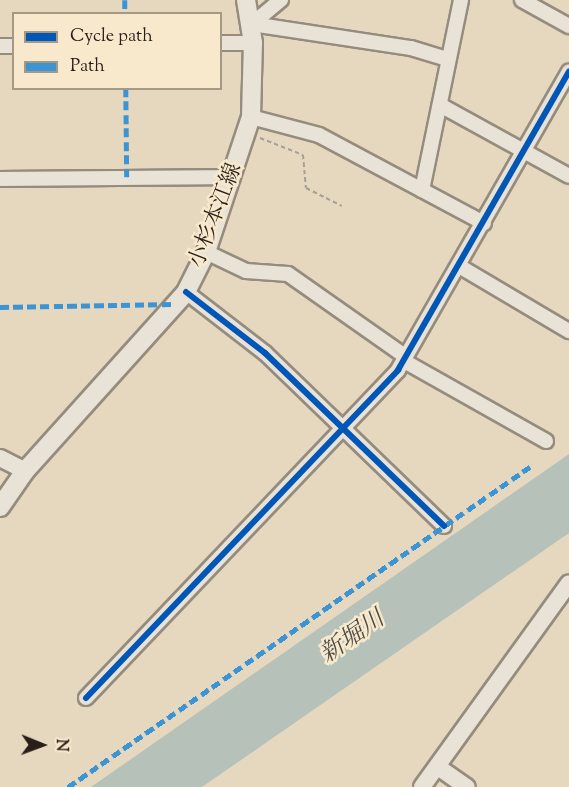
<!DOCTYPE html>
<meta charset="utf-8">
<style>
body{margin:0}
#map{position:relative;width:569px;height:787px;overflow:hidden;background:#e6d8bf;font-family:"Sorts Mill Goudy","Noto Serif JP",serif}
div>[style]{position:absolute}
.water>*{inset:0;background:#b6c2b9}
.path>*{height:2px;margin-top:-1px;transform-origin:0;background:repeating-linear-gradient(90deg,#a5a096 0 4.5px,transparent 0 7.5px)}
.roads{filter:drop-shadow(2px 0 #958c7e) drop-shadow(-2px 0 #958c7e) drop-shadow(0 2px #958c7e) drop-shadow(0 -2px #958c7e)}
.minor>*{height:14px;margin:-7px;padding:0 7px;transform-origin:7px;border-radius:7px;background:#e9e2d6}
.tertiary>*{height:16px;margin:-8px;padding:0 8px;transform-origin:8px;border-radius:8px;background:#e9e2d6}
.secondary>*{height:18px;margin:-9px;padding:0 9px;transform-origin:9px;border-radius:9px;background:#e9e2d6}
.quiet>*{height:4.5px;margin-top:-2.25px;transform-origin:0;background:repeating-linear-gradient(90deg,#3c94d4 0 9px,transparent 0 13.5px)}
.cycleway>*{height:6px;margin:-3px;padding:0 3px;transform-origin:3px;border-radius:3px;background:#0057b8}
span{translate:-50% -50%;white-space:nowrap;text-align:center;line-height:1.15;-webkit-text-stroke:5px #f8e9cc;paint-order:stroke}
.street-label{font-size:22px;color:#291e19}
.water-label{font-size:24px;color:#4d4c48;font-style:italic}
.legend{position:absolute;left:12px;top:12px;width:210px;height:78px;box-sizing:border-box;background:#f8e9cc;border:2px solid #a59884;margin:0;padding:8px 10px;list-style:none;font-size:18px;color:#291e19}
.legend li{display:flex;align-items:center;gap:12px;height:30px}
.legend b{width:30px;border:2px solid #a59884}
.north{position:absolute;left:12px;top:715px;width:60px;height:60px;-webkit-text-stroke:4px #f8e9cc;paint-order:stroke;rotate:91deg;font-size:16px;font-weight:700;line-height:24px;text-align:center;color:#291e19}
.north::after{content:'';display:block;margin:auto;width:21px;height:27px;background:#291e19;clip-path:polygon(50% 0,100% 100%,50% 72%,0 100%)}
</style>
<div id="map">
<div class="water">
<div style="clip-path:polygon(569px 454px,569px 533px,202px 787px,91px 787px)"></div>
</div>
<div class="path">
<div style="left:260px;top:138px;width:46px;rotate:21.6deg"></div>
<div style="left:303px;top:155px;width:33px;rotate:85deg"></div>
<div style="left:306px;top:188px;width:40px;rotate:26.6deg"></div>
</div>
<div class="roads">
<div class="minor">
<div style="left:522px;top:0;width:54px;rotate:29deg"></div>
<div style="left:252px;top:24px;width:161px;rotate:8.6deg"></div>
<div style="left:411px;top:48px;width:39px;rotate:17deg"></div>
<div style="left:252px;top:24px;width:38px;rotate:-40deg"></div>
<div style="left:220px;top:43px;width:33px"></div>
<div style="left:0;top:46px;width:14px"></div>
<div style="left:440px;top:105px;width:147px;rotate:28.8deg"></div>
<div style="left:251px;top:117px;width:70px;rotate:14.8deg"></div>
<div style="left:319px;top:135px;width:187px;rotate:28.1deg"></div>
<div style="left:0;top:179px;width:233px;rotate:-0.5deg"></div>
<div style="left:422px;top:190px;width:194px;rotate:-78.4deg"></div>
<div style="left:206px;top:252px;width:44px;rotate:25.4deg"></div>
<div style="left:246px;top:271px;width:42px;rotate:4.1deg"></div>
<div style="left:288px;top:274px;width:144px;rotate:35.1deg"></div>
<div style="left:459px;top:266px;width:128px;rotate:30.6deg"></div>
<div style="left:186px;top:292px;width:100px;rotate:37.7deg"></div>
<div style="left:265px;top:353px;width:249px;rotate:44deg"></div>
<div style="left:404px;top:361px;width:163px;rotate:29.4deg"></div>
<div style="left:86px;top:698px;width:453px;rotate:-46.4deg"></div>
<div style="left:398px;top:370px;width:344px;rotate:-60.2deg"></div>
</div>
<div class="tertiary">
<div style="left:0;top:458px;width:28px;rotate:27deg"></div>
<div style="left:438px;top:767px;width:35px;rotate:35deg"></div>
<div style="left:422px;top:787px;width:251px;rotate:-54.2deg"></div>
</div>
<div class="secondary">
<div style="left:0;top:507px;width:44px;rotate:-55.2deg"></div>
<div style="left:25px;top:471px;width:241px;rotate:-48deg"></div>
<div style="left:186px;top:292px;width:45px;rotate:-63.4deg"></div>
<div style="left:206px;top:252px;width:142px;rotate:-71.6deg"></div>
<div style="left:251px;top:117px;width:74px;rotate:-88.5deg"></div>
<div style="left:253px;top:43px;width:44px;rotate:-99.2deg"></div>
</div>
</div>
<div class="quiet">
<div style="left:125px;top:0;width:14px;rotate:90deg"></div>
<div style="left:126px;top:88px;width:89px;rotate:89.4deg"></div>
<div style="left:0;top:307px;width:175px;rotate:-1deg"></div>
<div style="left:68px;top:787px;width:563px;rotate:-34.73deg"></div>
</div>
<div class="cycleway">
<div style="left:186px;top:292px;width:100px;rotate:37.7deg"></div>
<div style="left:265px;top:353px;width:249px;rotate:44deg"></div>
<div style="left:86px;top:698px;width:453px;rotate:-46.4deg"></div>
<div style="left:398px;top:370px;width:344px;rotate:-60.2deg"></div>
</div>
<div class="street-label">
<span style="left:217px;top:216px;rotate:-69deg">小杉本江線</span>
</div>
<div class="water-label">
<span style="left:353px;top:638px;rotate:-35deg">新堀川</span>
</div>
<ul class="legend">
<li><b style="height:8px;background:#0057b8"></b>Cycle path</li>
<li><b style="height:8px;background:#3c94d4"></b>Path</li>
</ul>
<div class="north">N</div>
</div>
